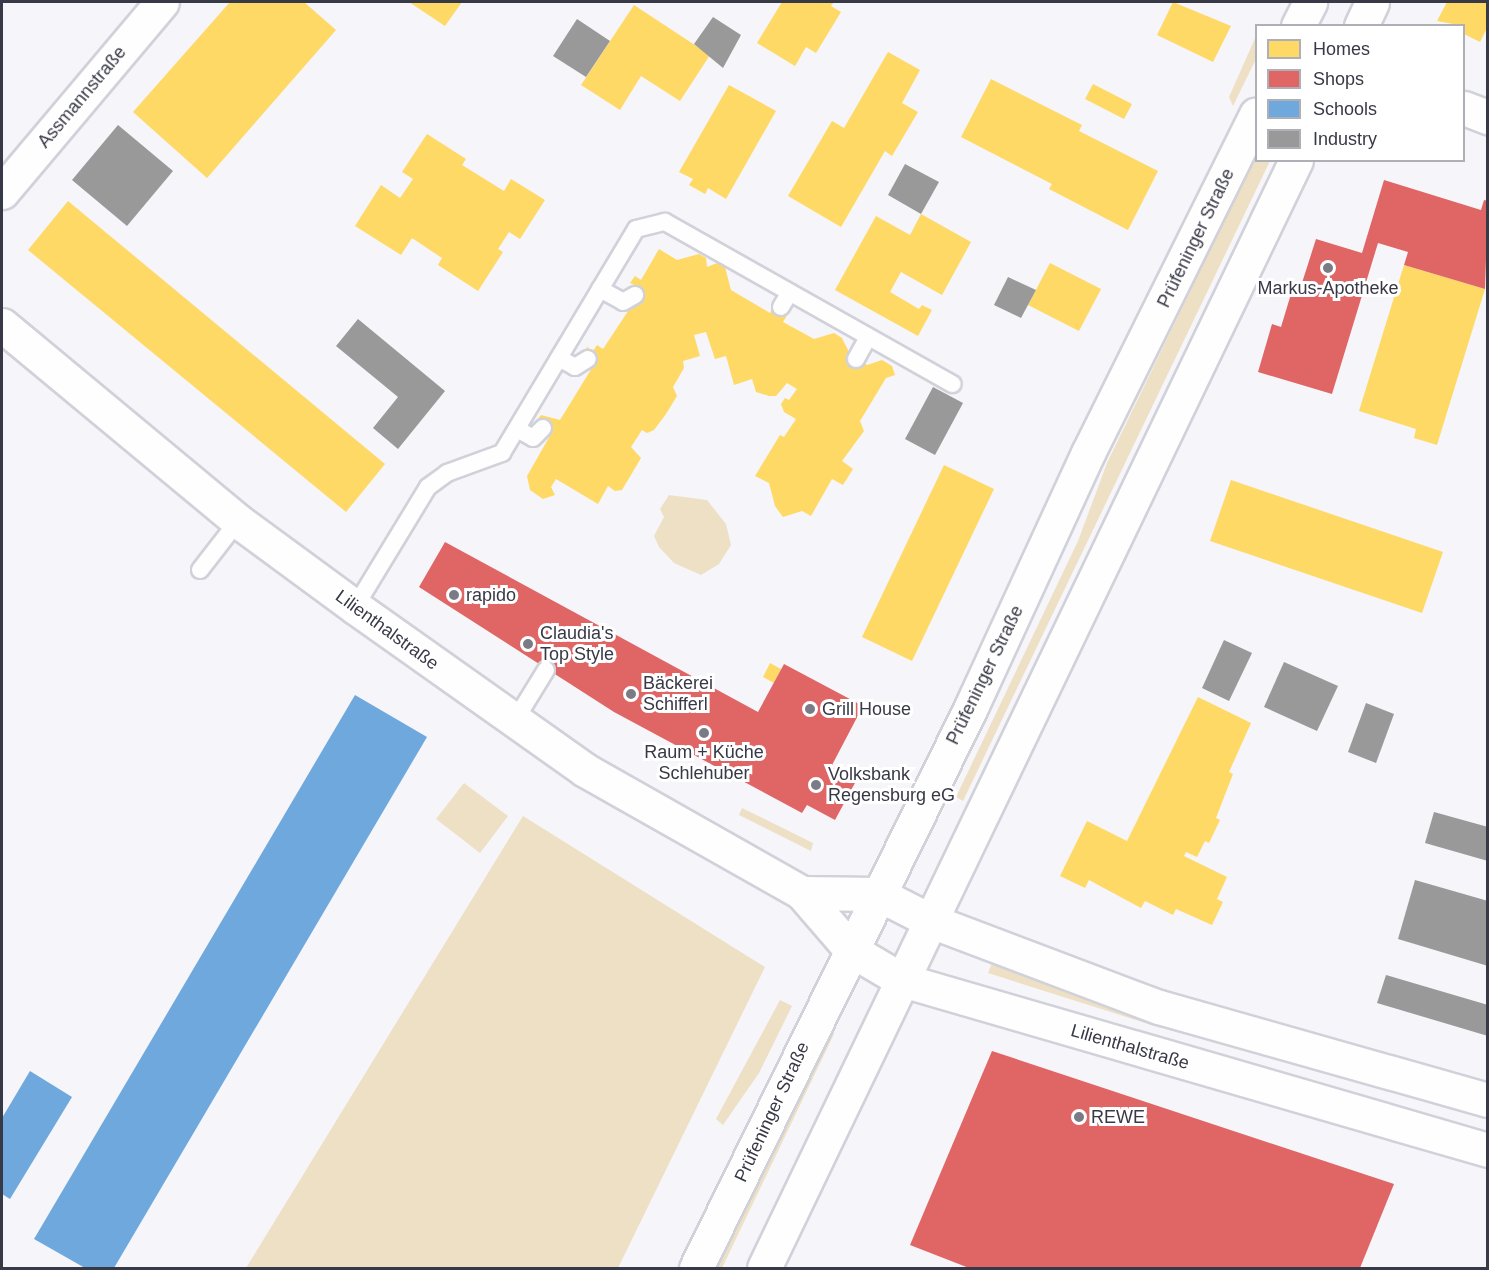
<!DOCTYPE html>
<meta charset="utf-8">
<style>
body{margin:0}
#map{position:relative;width:1489px;height:1270px;overflow:hidden;background:#f5f5fa;font-family:Helvetica,sans-serif}
div>[style]{position:absolute}
.green>*{inset:0;background:#eee0c4}
.homes>*{inset:0;background:#ffd966}
.shops>*{inset:0;background:#e06666}
.schools>*{inset:0;background:#6fa8dc}
.industry>*{inset:0;background:#999}
.roads{filter:drop-shadow(2px 0 #d1d1da) drop-shadow(-2px 0 #d1d1da) drop-shadow(0 2px #d1d1da) drop-shadow(0 -2px #d1d1da)}
.service>*{height:16px;margin:-8px;padding:0 8px;transform-origin:8px;border-radius:8px;background:#fefefe}
.minor>*{height:33px;margin:-16.5px;padding:0 16.5px;transform-origin:16.5px;border-radius:16.5px;background:#fefefe}
.tertiary>*{height:33px;margin:-16.5px;padding:0 16.5px;transform-origin:16.5px;border-radius:16.5px;background:#fefefe}
.dots>*{width:16px;height:16px;translate:-50% -50%;box-sizing:border-box;border:3px solid #fff;border-radius:50%}
span{translate:-50% -50%;white-space:nowrap;text-align:center;line-height:1.15;-webkit-text-stroke:6px #fff;paint-order:stroke}
.street-label{font-size:18px;color:#383946}
.poi-label{font-size:18px;color:#383946}
.left{translate:0 -50%;text-align:left}
.frame{position:absolute;inset:0;border:3px solid #383946;pointer-events:none}
.legend{position:absolute;left:1255px;top:24px;width:210px;height:138px;box-sizing:border-box;background:#fff;border:2px solid #afb0b5;margin:0;padding:8px 10px;list-style:none;font-size:18px;color:#383946}
.legend li{display:flex;align-items:center;gap:12px;height:30px}
.legend b{width:30px;border:2px solid #afb0b5}
</style>
<div id="map">
<div class="green">
<div style="clip-path:polygon(1256px 36px,1256px 59px,1233px 106px,1229px 97px)"></div>
<div style="clip-path:polygon(1256px 155px,1256px 160px,1270px 161px,963px 801px,956px 797px,1078px 541px,1107px 463px)"></div>
<div style="clip-path:polygon(669px 495px,707px 500px,726px 524px,731px 545px,719px 564px,701px 575px,674px 563px,659px 547px,654px 536px,664px 517px,660px 509px)"></div>
<div style="clip-path:polygon(464px 783px,508px 816px,480px 853px,436px 819px)"></div>
<div style="clip-path:polygon(742px 808px,813px 843px,811px 851px,739px 815px)"></div>
<div style="clip-path:polygon(523px 816px,765px 967px,618px 1268px,246px 1268px)"></div>
<div style="clip-path:polygon(992px 963px,1163px 1021px,1161px 1028px,988px 973px)"></div>
<div style="clip-path:polygon(780px 1000px,792px 1006px,759px 1073px,723px 1125px,716px 1119px)"></div>
<div style="clip-path:polygon(828px 1031px,834px 1034px,722px 1268px,714px 1268px)"></div>
</div>
<div class="homes">
<div style="clip-path:polygon(230px 2px,304px 2px,336px 30px,207px 178px,133px 112px)"></div>
<div style="clip-path:polygon(409px 2px,462px 2px,445px 26px)"></div>
<div style="clip-path:polygon(782px 2px,834px 2px,831px 6px,841px 12px,816px 53px,806px 47px,795px 66px,757px 43px)"></div>
<div style="clip-path:polygon(1173px 2px,1231px 26px,1213px 62px,1157px 35px)"></div>
<div style="clip-path:polygon(1447px 2px,1488px 2px,1488px 26px,1480px 42px,1464px 34px,1464px 26px,1437px 21px)"></div>
<div style="clip-path:polygon(634px 5px,710px 55px,680px 101px,641px 76px,620px 110px,581px 85px)"></div>
<div style="clip-path:polygon(888px 52px,920px 70px,902px 103px,918px 112px,892px 156px,885px 151px,841px 227px,788px 196px,832px 121px,844px 128px)"></div>
<div style="clip-path:polygon(991px 79px,1082px 125px,1079px 131px,1158px 171px,1128px 230px,1049px 189px,1052px 184px,961px 137px)"></div>
<div style="clip-path:polygon(1093px 84px,1132px 104px,1124px 119px,1085px 99px)"></div>
<div style="clip-path:polygon(729px 85px,776px 111px,726px 199px,708px 188px,705px 194px,689px 185px,693px 179px,679px 172px)"></div>
<div style="clip-path:polygon(427px 134px,466px 159px,462px 165px,504px 191px,511px 179px,545px 200px,520px 239px,509px 232px,498px 249px,503px 252px,478px 291px,438px 265px,442px 258px,412px 238px,401px 255px,355px 226px,381px 185px,400px 198px,413px 179px,402px 172px)"></div>
<div style="clip-path:polygon(68px 201px,385px 464px,346px 512px,28px 250px)"></div>
<div style="clip-path:polygon(921px 214px,971px 242px,942px 295px,901px 272px,890px 292px,919px 309px,922px 305px,932px 310px,918px 336px,835px 290px,876px 216px,910px 235px)"></div>
<div style="clip-path:polygon(659px 249px,677px 260px,699px 254px,706px 258px,707px 267px,717px 263px,725px 267px,731px 290px,770px 313px,775px 304px,789px 312px,783px 322px,814px 339px,834px 333px,842px 338px,850px 354px,867px 365px,882px 360px,892px 366px,895px 375px,886px 378px,860px 421px,864px 431px,842px 461px,853px 469px,843px 485px,832px 479px,811px 516px,802px 511px,783px 517px,775px 506px,769px 483px,755px 476px,780px 435px,784px 437px,796px 419px,784px 412px,781px 404px,785px 398px,789px 400px,797px 389px,787px 383px,776px 396px,769px 396px,756px 392px,752px 379px,734px 385px,726px 356px,715px 359px,706px 332px,694px 335px,700px 356px,683px 361px,684px 368px,673px 387px,677px 396px,666px 414px,654px 430px,647px 433px,642px 430px,631px 447px,641px 458px,622px 490px,615px 491px,608px 486px,598px 504px,556px 479px,551px 487px,555px 495px,543px 499px,530px 490px,527px 476px,551px 434px,535px 423px,541px 415px,560px 420px,595px 363px,582px 355px,587px 347px,593px 351px,597px 345px,603px 349px,638px 296px,632px 293px,636px 286px,630px 283px,635px 276px,641px 280px)"></div>
<div style="clip-path:polygon(1050px 263px,1101px 289px,1079px 331px,1028px 305px)"></div>
<div style="clip-path:polygon(1404px 265px,1485px 289px,1437px 445px,1414px 438px,1416px 429px,1359px 411px)"></div>
<div style="clip-path:polygon(944px 465px,994px 489px,912px 661px,862px 637px)"></div>
<div style="clip-path:polygon(1231px 480px,1443px 552px,1422px 613px,1210px 541px)"></div>
<div style="clip-path:polygon(770px 663px,781px 669px,774px 683px,763px 677px)"></div>
<div style="clip-path:polygon(1198px 697px,1251px 723px,1229px 772px,1233px 774px,1216px 818px,1220px 820px,1209px 843px,1205px 841px,1197px 857px,1186px 852px,1184px 856px,1227px 877px,1217px 899px,1223px 902px,1212px 925px,1176px 909px,1173px 915px,1145px 901px,1141px 908px,1089px 880px,1085px 888px,1060px 876px,1087px 821px,1127px 841px)"></div>
</div>
<div class="shops">
<div style="clip-path:polygon(1384px 180px,1481px 210px,1484px 200px,1488px 201px,1485px 289px,1404px 265px,1408px 252px,1378px 243px,1332px 394px,1258px 372px,1272px 324px,1281px 327px,1294px 284px,1301px 286px,1316px 239px,1362px 253px)"></div>
<div style="clip-path:polygon(445px 542px,758px 712px,784px 664px,863px 706px,831px 767px,856px 781px,835px 820px,807px 805px,802px 813px,614px 712px,419px 587px)"></div>
<div style="clip-path:polygon(992px 1051px,1394px 1184px,1360px 1268px,969px 1268px,910px 1245px)"></div>
</div>
<div class="schools">
<div style="clip-path:polygon(355px 695px,427px 737px,114px 1268px,85px 1268px,34px 1239px)"></div>
<div style="clip-path:polygon(30px 1071px,72px 1097px,10px 1199px,2px 1194px,2px 1118px)"></div>
</div>
<div class="industry">
<div style="clip-path:polygon(713px 17px,741px 35px,723px 68px,694px 44px)"></div>
<div style="clip-path:polygon(577px 19px,610px 41px,586px 77px,553px 56px)"></div>
<div style="clip-path:polygon(118px 125px,173px 171px,127px 226px,72px 180px)"></div>
<div style="clip-path:polygon(905px 164px,939px 182px,921px 214px,888px 195px)"></div>
<div style="clip-path:polygon(1008px 277px,1036px 290px,1021px 318px,994px 305px)"></div>
<div style="clip-path:polygon(358px 319px,445px 391px,398px 449px,373px 428px,398px 397px,336px 346px)"></div>
<div style="clip-path:polygon(933px 387px,963px 403px,935px 455px,905px 439px)"></div>
<div style="clip-path:polygon(1224px 640px,1252px 653px,1229px 701px,1202px 688px)"></div>
<div style="clip-path:polygon(1284px 662px,1338px 686px,1317px 731px,1264px 707px)"></div>
<div style="clip-path:polygon(1366px 703px,1394px 714px,1376px 763px,1348px 752px)"></div>
<div style="clip-path:polygon(1434px 812px,1488px 827px,1488px 861px,1425px 843px)"></div>
<div style="clip-path:polygon(1415px 880px,1488px 901px,1488px 966px,1398px 939px)"></div>
<div style="clip-path:polygon(1386px 975px,1488px 1005px,1488px 1036px,1377px 1003px)"></div>
</div>
<div class="roads">
<div class="service">
<div style="left:600px;top:289px;width:26px;rotate:29deg"></div>
<div style="left:623px;top:302px;width:14px;rotate:-30deg"></div>
<div style="left:781px;top:307px;width:17px;rotate:-59deg"></div>
<div style="left:559px;top:358px;width:18px;rotate:29deg"></div>
<div style="left:575px;top:367px;width:15px;rotate:-32deg"></div>
<div style="left:856px;top:359px;width:25px;rotate:-61deg"></div>
<div style="left:517px;top:429px;width:18px;rotate:29deg"></div>
<div style="left:533px;top:438px;width:14px;rotate:-45deg"></div>
<div style="left:200px;top:570px;width:62px;rotate:-52.2deg"></div>
<div style="left:355px;top:607px;width:140px;rotate:-58.7deg"></div>
<div style="left:428px;top:487px;width:24px;rotate:-36deg"></div>
<div style="left:447px;top:473px;width:59px;rotate:-20deg"></div>
<div style="left:502px;top:453px;width:261px;rotate:-59.1deg"></div>
<div style="left:636px;top:229px;width:30px;rotate:-14deg"></div>
<div style="left:665px;top:222px;width:330px;rotate:29.4deg"></div>
<div style="left:514px;top:722px;width:61px;rotate:-58.4deg"></div>
</div>
<div class="minor">
<div style="left:1464px;top:108px;width:26px;rotate:21deg"></div>
<div style="left:2px;top:192px;width:248px;rotate:-49.9deg"></div>
</div>
<div class="tertiary">
<div style="left:1298px;top:26px;width:27px;rotate:-63deg"></div>
<div style="left:1361px;top:26px;width:26px;rotate:-65deg"></div>
<div style="left:2px;top:325px;width:307px;rotate:39.7deg"></div>
<div style="left:238px;top:521px;width:145px;rotate:36.3deg"></div>
<div style="left:355px;top:607px;width:282px;rotate:35.3deg"></div>
<div style="left:585px;top:770px;width:249px;rotate:29.5deg"></div>
<div style="left:802px;top:893px;width:75px;rotate:49.3deg"></div>
<div style="left:851px;top:950px;width:59px;rotate:30.5deg"></div>
<div style="left:902px;top:980px;width:610px;rotate:16.18deg"></div>
<div style="left:802px;top:893px;width:76px;rotate:0.8deg"></div>
<div style="left:878px;top:894px;width:59px;rotate:27deg"></div>
<div style="left:931px;top:921px;width:244px;rotate:20.7deg"></div>
<div style="left:1159px;top:1007px;width:342px;rotate:15.8deg"></div>
<div style="left:696px;top:1268px;width:627px;rotate:-63.88deg"></div>
<div style="left:972px;top:705px;width:277px;rotate:-65.3deg"></div>
<div style="left:1088px;top:453px;width:378px;rotate:-63.6deg"></div>
<div style="left:764px;top:1268px;width:1229px;rotate:-64.35deg"></div>
</div>
</div>
<div class="dots">
<div style="left:1328px;top:268px;background:#7a7b85"></div>
<div style="left:454px;top:595px;background:#7a7b85"></div>
<div style="left:528px;top:644px;background:#7a7b85"></div>
<div style="left:631px;top:694px;background:#7a7b85"></div>
<div style="left:810px;top:709px;background:#7a7b85"></div>
<div style="left:704px;top:733px;background:#7a7b85"></div>
<div style="left:816px;top:785px;background:#7a7b85"></div>
<div style="left:1079px;top:1117px;background:#7a7b85"></div>
</div>
<div class="street-label">
<span style="left:82px;top:97px;rotate:-50deg">Assmannstraße</span>
<span style="left:1196px;top:238px;rotate:-64deg">Prüfeninger Straße</span>
<span style="left:387px;top:630px;rotate:36deg">Lilienthalstraße</span>
<span style="left:985px;top:675px;rotate:-64deg">Prüfeninger Straße</span>
<span style="left:1130px;top:1047px;rotate:16deg">Lilienthalstraße</span>
<span style="left:772px;top:1112px;rotate:-65deg">Prüfeninger Straße</span>
</div>
<div class="poi-label">
<span style="left:1328px;top:288px">Markus-Apotheke</span>
<span class="left" style="left:466px;top:595px">rapido</span>
<span class="left" style="left:540px;top:644px">Claudia's<br>Top Style</span>
<span class="left" style="left:643px;top:694px">Bäckerei<br>Schifferl</span>
<span class="left" style="left:822px;top:709px">Grill House</span>
<span style="left:704px;top:763px">Raum + Küche<br>Schlehuber</span>
<span class="left" style="left:828px;top:785px">Volksbank<br>Regensburg eG</span>
<span class="left" style="left:1091px;top:1117px">REWE</span>
</div>
<div class="frame"></div>
<ul class="legend">
<li><b style="height:16px;background:#ffd966"></b>Homes</li>
<li><b style="height:16px;background:#e06666"></b>Shops</li>
<li><b style="height:16px;background:#6fa8dc"></b>Schools</li>
<li><b style="height:16px;background:#999"></b>Industry</li>
</ul>
</div>
